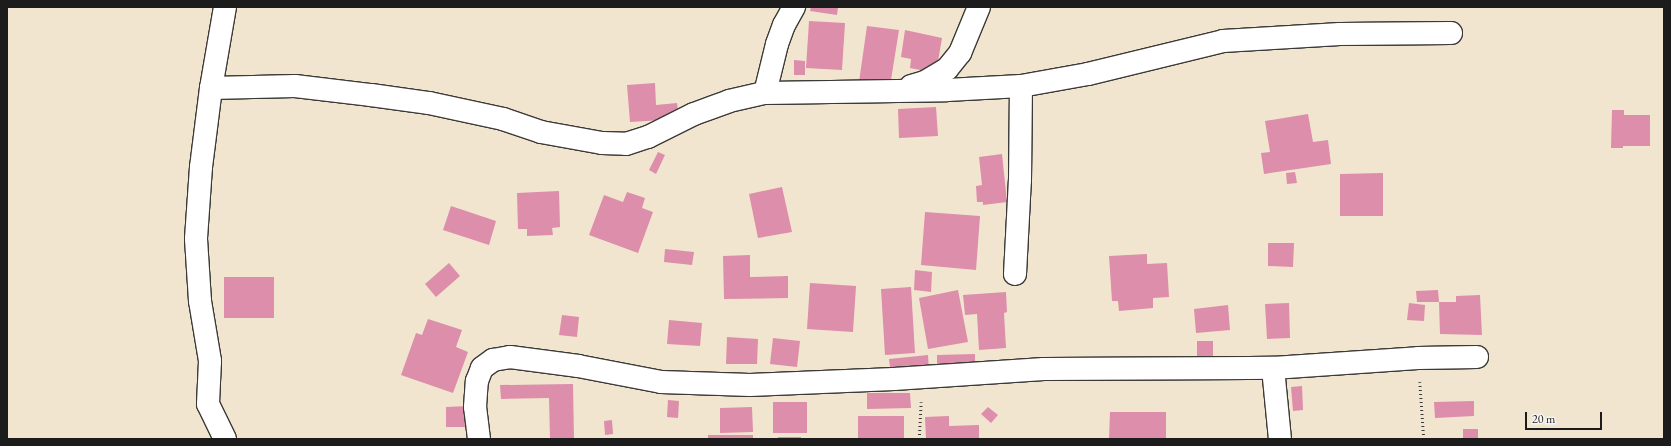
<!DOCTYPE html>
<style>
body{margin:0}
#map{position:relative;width:1671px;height:446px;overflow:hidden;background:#f2e5cf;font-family:"EB Garamond",serif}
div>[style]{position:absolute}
.building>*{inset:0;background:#dc8eaa}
.path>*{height:2.5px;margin-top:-1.25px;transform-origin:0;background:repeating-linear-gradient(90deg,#3c3a37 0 1px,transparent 0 4px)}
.roads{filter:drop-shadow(1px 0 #3c3a37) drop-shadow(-1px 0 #3c3a37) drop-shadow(0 1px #3c3a37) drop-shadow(0 -1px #3c3a37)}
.minor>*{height:22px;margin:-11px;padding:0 11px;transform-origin:11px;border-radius:11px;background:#fff}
span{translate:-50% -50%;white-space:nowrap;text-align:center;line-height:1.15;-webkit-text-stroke:4px #f6f6f2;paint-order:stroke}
.frame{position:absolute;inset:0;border:8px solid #1c1c1c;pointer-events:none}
.scale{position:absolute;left:1525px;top:412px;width:77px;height:18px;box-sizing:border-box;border:2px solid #1c1c1c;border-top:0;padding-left:5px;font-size:12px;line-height:14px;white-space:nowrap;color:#1c1c1c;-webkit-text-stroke:3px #f6f6f2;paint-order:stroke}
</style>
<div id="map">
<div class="building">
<div style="clip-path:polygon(811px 7px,838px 7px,837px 15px,810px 11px)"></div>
<div style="clip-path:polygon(809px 21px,845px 23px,842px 70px,806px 68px)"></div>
<div style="clip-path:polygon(867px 26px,899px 30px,890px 86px,859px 82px)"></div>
<div style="clip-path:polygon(905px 30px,942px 38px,936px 73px,910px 68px,911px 59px,901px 57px)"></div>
<div style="clip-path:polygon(794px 60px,805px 61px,805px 75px,794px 75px)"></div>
<div style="clip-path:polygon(655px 83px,656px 105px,677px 103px,679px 119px,630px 122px,627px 85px)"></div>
<div style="clip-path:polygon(936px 107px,938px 136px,899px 138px,898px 109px)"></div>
<div style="clip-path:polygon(1612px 110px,1624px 110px,1624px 115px,1650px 115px,1650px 146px,1623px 146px,1623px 148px,1611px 148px)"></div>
<div style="clip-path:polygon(1308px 114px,1313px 142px,1328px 140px,1331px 164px,1264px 174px,1261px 153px,1270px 152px,1265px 121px)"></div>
<div style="clip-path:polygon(658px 152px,665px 155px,656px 174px,649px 170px)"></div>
<div style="clip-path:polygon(1002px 154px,1007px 202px,983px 205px,983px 202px,977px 202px,976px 186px,982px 185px,979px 157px)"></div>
<div style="clip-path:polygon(1295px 172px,1297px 183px,1287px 184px,1286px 173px)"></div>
<div style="clip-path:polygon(1383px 173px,1383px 216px,1340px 216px,1340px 174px)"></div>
<div style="clip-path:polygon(782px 187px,792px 232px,758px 238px,749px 194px)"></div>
<div style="clip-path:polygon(559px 191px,560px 227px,552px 228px,553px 235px,527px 236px,527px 229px,518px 229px,517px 193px)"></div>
<div style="clip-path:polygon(627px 192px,645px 198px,642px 208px,653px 212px,638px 253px,589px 235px,604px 195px,623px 202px)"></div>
<div style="clip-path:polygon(451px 206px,496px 221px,489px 245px,443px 230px)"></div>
<div style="clip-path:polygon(925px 212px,980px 216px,976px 270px,921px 265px)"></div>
<div style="clip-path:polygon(1268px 243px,1294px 243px,1293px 267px,1268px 266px)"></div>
<div style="clip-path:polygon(665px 249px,694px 252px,692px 265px,664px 262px)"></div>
<div style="clip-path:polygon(1147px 254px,1147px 264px,1167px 263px,1169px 297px,1153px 298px,1153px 308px,1119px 311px,1118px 301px,1112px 301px,1109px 256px)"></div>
<div style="clip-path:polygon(750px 255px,750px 277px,788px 276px,788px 298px,724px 299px,723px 256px)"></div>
<div style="clip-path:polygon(449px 263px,460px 276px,436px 297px,425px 284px)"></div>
<div style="clip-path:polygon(915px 270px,932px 272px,931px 292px,914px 290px)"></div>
<div style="clip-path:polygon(224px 277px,274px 277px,274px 318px,224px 318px)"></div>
<div style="clip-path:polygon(810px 283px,856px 286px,853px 332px,807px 329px)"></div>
<div style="clip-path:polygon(911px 287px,915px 353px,885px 355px,881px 289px)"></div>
<div style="clip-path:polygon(958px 290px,968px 342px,928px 349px,919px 298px)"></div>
<div style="clip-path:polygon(1438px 290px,1439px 302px,1417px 302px,1416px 291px)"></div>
<div style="clip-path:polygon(1006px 292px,1007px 312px,1004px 313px,1006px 348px,979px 350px,977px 314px,965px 315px,963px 295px)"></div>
<div style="clip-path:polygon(1480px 295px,1482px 335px,1440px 334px,1439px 302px,1456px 302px,1456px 296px)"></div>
<div style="clip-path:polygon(1289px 303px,1290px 338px,1267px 339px,1265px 304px)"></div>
<div style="clip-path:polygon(1409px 303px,1425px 305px,1424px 321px,1407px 320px)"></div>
<div style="clip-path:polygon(1228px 305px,1230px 330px,1196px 333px,1194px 309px)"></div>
<div style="clip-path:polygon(562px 315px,579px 317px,577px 337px,559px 335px)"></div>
<div style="clip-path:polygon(428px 319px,462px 330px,456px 347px,468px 352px,453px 393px,401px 375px,416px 333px,422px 335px)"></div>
<div style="clip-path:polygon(669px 320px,702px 323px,700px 346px,667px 344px)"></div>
<div style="clip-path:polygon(727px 337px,758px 339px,757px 364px,726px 364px)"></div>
<div style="clip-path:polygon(773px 338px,800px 341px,797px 367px,770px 364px)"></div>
<div style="clip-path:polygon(1197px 341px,1213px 341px,1213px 362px,1197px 362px)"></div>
<div style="clip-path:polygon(975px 354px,975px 369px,937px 369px,937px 355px)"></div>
<div style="clip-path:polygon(928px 355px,929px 371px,891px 375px,889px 359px)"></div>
<div style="clip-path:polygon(573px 384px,574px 439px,550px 439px,549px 398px,501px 399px,500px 385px)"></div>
<div style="clip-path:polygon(1302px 386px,1303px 410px,1293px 411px,1291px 387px)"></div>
<div style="clip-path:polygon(867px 393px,910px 393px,911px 408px,867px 409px)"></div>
<div style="clip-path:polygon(668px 400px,679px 401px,678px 418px,667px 417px)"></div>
<div style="clip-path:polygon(1474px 401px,1474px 416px,1435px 418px,1434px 402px)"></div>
<div style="clip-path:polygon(773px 402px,807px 402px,807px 433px,773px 433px)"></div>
<div style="clip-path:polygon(468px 406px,468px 427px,446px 427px,446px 407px)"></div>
<div style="clip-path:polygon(752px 407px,753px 432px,720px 433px,720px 408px)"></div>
<div style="clip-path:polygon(988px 407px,998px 415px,991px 423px,981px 414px)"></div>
<div style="clip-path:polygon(1110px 412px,1166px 412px,1166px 439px,1109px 439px)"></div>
<div style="clip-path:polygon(858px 416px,904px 416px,904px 439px,858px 439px)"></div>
<div style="clip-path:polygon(949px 416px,949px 426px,979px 425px,979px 439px,926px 439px,925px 417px)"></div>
<div style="clip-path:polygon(612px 420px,613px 434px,605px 435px,604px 421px)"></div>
<div style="clip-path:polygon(1463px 429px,1478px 429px,1478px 439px,1463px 439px)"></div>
<div style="clip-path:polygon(708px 435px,753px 435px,753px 439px,708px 439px)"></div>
<div style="clip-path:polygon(778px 437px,801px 437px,801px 439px,778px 439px)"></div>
</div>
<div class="path">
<div style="left:1420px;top:382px;width:57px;rotate:86deg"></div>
<div style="left:919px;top:439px;width:37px;rotate:-87deg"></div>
</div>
<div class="roads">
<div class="minor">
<div style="left:225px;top:7px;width:82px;rotate:99.8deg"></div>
<div style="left:211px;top:88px;width:80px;rotate:97.2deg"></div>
<div style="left:201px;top:167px;width:72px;rotate:94deg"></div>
<div style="left:196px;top:239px;width:62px;rotate:86.3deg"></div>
<div style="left:200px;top:301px;width:61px;rotate:80.5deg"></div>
<div style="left:210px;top:361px;width:43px;rotate:92.7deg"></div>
<div style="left:208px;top:404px;width:39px;rotate:64deg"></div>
<div style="left:911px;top:86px;width:15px;rotate:-16deg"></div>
<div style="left:925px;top:82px;width:26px;rotate:-31deg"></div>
<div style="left:947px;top:69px;width:21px;rotate:-51deg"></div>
<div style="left:960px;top:53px;width:50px;rotate:-67.6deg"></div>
<div style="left:211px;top:88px;width:84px;rotate:-1.4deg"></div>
<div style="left:295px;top:86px;width:77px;rotate:6.8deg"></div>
<div style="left:371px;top:95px;width:59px;rotate:7.9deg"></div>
<div style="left:429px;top:103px;width:76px;rotate:12.2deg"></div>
<div style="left:503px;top:119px;width:40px;rotate:18.9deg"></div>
<div style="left:541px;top:132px;width:62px;rotate:10.2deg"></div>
<div style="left:602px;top:143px;width:24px;rotate:2deg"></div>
<div style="left:626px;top:144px;width:23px;rotate:-18deg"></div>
<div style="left:648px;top:137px;width:51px;rotate:-26.6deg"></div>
<div style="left:694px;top:114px;width:37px;rotate:-20deg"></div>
<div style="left:729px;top:101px;width:37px;rotate:-13deg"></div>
<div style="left:765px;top:93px;width:182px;rotate:-0.9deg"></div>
<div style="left:947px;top:90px;width:74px;rotate:-3.1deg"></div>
<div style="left:1021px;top:86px;width:68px;rotate:-10.2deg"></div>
<div style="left:1088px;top:74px;width:139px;rotate:-13.7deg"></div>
<div style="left:1223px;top:41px;width:117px;rotate:-3.4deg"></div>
<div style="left:1340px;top:34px;width:111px;rotate:-0.5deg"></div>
<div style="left:765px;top:93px;width:50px;rotate:-76.2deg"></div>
<div style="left:777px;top:44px;width:20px;rotate:-70deg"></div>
<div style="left:784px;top:25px;width:21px;rotate:-61deg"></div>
<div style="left:1015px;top:274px;width:94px;rotate:-87deg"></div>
<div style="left:1020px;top:180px;width:94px;rotate:-89.4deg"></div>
<div style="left:1273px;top:368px;width:71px;rotate:84.4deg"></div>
<div style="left:479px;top:439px;width:32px;rotate:-97deg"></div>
<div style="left:475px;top:407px;width:26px;rotate:-86deg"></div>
<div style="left:477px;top:381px;width:14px;rotate:-69deg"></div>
<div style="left:482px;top:368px;width:14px;rotate:-36deg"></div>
<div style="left:493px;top:360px;width:17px;rotate:-10deg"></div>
<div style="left:510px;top:357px;width:69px;rotate:7.5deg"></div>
<div style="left:578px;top:366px;width:85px;rotate:10.9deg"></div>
<div style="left:661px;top:382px;width:89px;rotate:1.9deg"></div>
<div style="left:750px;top:385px;width:144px;rotate:-2.4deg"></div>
<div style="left:894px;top:379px;width:150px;rotate:-3.8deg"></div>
<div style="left:1044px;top:369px;width:229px;rotate:-0.3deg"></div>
<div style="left:1273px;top:368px;width:145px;rotate:-3.9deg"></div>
<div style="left:1418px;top:358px;width:59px;rotate:-1deg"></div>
</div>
</div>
<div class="frame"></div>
<div class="scale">20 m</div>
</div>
